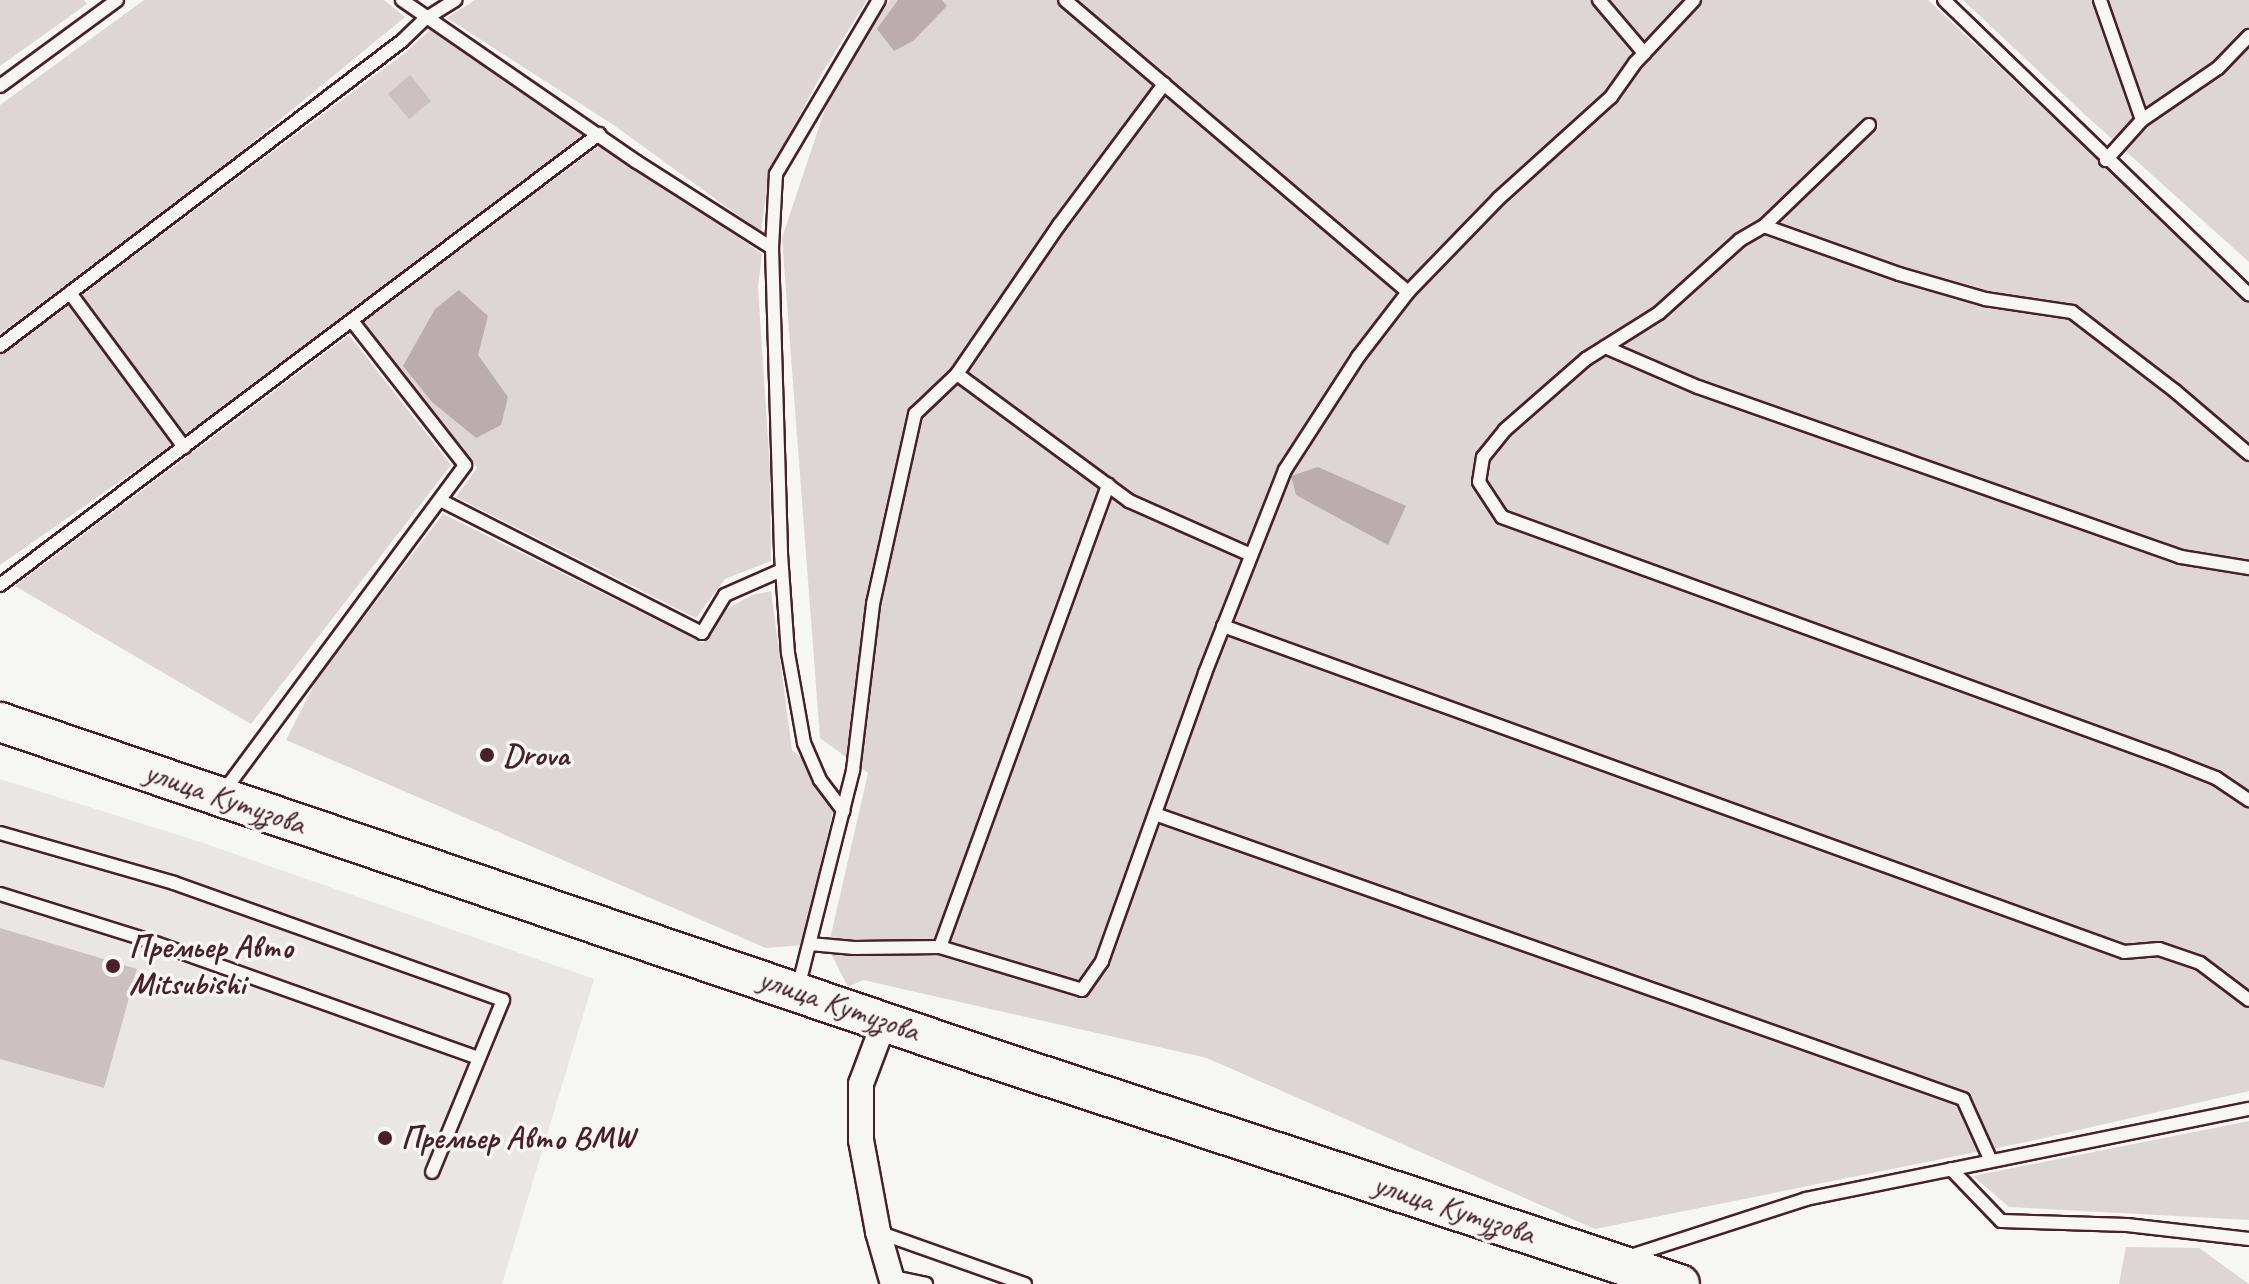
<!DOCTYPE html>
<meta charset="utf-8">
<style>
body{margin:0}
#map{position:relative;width:2249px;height:1284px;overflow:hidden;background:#f6f6f2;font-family:Caveat,sans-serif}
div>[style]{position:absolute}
.built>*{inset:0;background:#e9e6e3}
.green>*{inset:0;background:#ddd6d5}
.water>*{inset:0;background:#bbadae}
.building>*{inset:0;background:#ccc1c0}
.roads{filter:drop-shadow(2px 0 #4a1f2b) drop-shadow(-2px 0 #4a1f2b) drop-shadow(0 2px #4a1f2b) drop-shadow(0 -2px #4a1f2b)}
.lane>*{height:12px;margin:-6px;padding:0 6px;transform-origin:6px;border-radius:6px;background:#f6f6f2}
.street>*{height:24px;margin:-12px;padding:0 12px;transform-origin:12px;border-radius:12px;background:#f6f6f2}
.primary>*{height:38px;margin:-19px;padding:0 19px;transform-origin:19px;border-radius:19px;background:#f6f6f2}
.dots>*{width:22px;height:22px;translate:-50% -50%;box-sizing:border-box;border:4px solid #f6f6f2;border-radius:50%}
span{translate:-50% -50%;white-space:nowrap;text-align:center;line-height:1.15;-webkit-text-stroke:7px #f6f6f2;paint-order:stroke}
.poi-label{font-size:32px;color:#4a1f2b;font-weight:700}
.left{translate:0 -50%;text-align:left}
.street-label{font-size:32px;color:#4a1f2b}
</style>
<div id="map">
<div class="built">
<div style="clip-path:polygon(0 779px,194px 840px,594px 979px,502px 1284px,0 1284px)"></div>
</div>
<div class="green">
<div style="clip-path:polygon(0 0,84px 0,87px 4px,0 66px)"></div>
<div style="clip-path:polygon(144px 0,384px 0,405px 17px,210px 177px,0 334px,0 105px)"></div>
<div style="clip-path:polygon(475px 0,867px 0,821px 75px,769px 173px,761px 232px,615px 126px,447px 18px)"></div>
<div style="clip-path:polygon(890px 0,1928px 0,2249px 302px,2249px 1091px,2026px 1142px,1595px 1229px,1207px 1058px,863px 980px,848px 987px,828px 948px,868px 773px,820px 738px,782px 238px,833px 85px)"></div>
<div style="clip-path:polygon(1963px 0,2249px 0,2249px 262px,2082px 112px)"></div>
<div style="clip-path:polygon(430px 30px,585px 135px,185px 435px,82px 295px,406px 52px)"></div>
<div style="clip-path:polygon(603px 143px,762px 254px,758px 287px,770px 471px,771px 561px,725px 579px,696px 618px,456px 497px,477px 468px,361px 323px)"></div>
<div style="clip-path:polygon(67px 303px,172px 445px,0 565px,0 354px)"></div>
<div style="clip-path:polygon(349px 335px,451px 465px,251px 724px,15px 586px)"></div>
<div style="clip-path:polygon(443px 514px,703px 643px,723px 611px,752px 595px,771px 591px,792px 750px,838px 788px,803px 945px,766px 948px,286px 740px,317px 679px)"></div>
<div style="clip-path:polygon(2249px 1121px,2249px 1220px,2009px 1207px,1973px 1176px)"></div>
<div style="clip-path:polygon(2126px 1247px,2199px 1248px,2249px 1284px,2119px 1284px)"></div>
</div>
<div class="water">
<div style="clip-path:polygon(898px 0,942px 0,947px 6px,913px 41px,894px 51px,877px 29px)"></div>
<div style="clip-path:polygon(459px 290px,488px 316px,478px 355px,508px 397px,501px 425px,476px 438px,432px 402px,403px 366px,435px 309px)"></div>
<div style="clip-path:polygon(1318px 467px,1406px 506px,1388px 545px,1296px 495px,1291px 476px)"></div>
</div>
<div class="building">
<div style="clip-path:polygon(410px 75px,431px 101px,409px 119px,388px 94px)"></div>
<div style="clip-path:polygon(0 928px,137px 969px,104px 1088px,0 1059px)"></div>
</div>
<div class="roads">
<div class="lane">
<div style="left:402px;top:0;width:285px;rotate:34.6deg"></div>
<div style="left:637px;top:162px;width:160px;rotate:32.5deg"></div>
<div style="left:772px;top:248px;width:306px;rotate:88.3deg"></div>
<div style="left:781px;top:554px;width:99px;rotate:86deg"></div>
<div style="left:788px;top:653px;width:91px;rotate:79.9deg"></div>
<div style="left:804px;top:743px;width:40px;rotate:66.6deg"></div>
<div style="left:820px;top:780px;width:39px;rotate:53deg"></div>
<div style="left:1599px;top:0;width:70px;rotate:49.7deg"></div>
<div style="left:1944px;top:0;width:424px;rotate:44deg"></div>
<div style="left:2100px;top:0;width:127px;rotate:70.7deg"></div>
<div style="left:2142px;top:120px;width:54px;rotate:132deg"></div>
<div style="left:0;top:86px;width:145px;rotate:-36.3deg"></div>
<div style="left:2142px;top:120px;width:92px;rotate:-34.4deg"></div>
<div style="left:2218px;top:68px;width:45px;rotate:-45.9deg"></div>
<div style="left:1869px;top:125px;width:146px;rotate:136.1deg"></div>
<div style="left:1764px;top:226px;width:143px;rotate:19.6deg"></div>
<div style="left:1899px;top:274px;width:90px;rotate:16.2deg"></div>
<div style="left:1985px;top:299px;width:88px;rotate:8.5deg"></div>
<div style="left:2072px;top:312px;width:130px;rotate:37.5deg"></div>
<div style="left:2175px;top:391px;width:97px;rotate:40.4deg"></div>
<div style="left:1764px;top:226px;width:28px;rotate:150deg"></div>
<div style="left:1740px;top:240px;width:109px;rotate:138deg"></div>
<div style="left:1659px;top:313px;width:86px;rotate:147.8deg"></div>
<div style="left:1586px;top:359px;width:108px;rotate:138.8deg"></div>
<div style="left:1505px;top:430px;width:35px;rotate:129deg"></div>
<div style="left:1483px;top:457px;width:25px;rotate:99deg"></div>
<div style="left:1479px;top:482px;width:42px;rotate:56.7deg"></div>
<div style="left:1502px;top:517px;width:705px;rotate:19.98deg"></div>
<div style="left:2165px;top:758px;width:55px;rotate:21.4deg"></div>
<div style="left:2216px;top:778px;width:40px;rotate:34deg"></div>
<div style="left:772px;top:248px;width:74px;rotate:-86.9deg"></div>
<div style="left:776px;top:174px;width:202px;rotate:-59.4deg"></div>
<div style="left:1408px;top:292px;width:129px;rotate:-45.9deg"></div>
<div style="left:1498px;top:199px;width:152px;rotate:-42.1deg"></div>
<div style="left:1611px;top:97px;width:42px;rotate:-54.8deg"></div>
<div style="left:1635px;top:63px;width:86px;rotate:-46.9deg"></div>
<div style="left:70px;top:293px;width:192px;rotate:53.5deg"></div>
<div style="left:0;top:346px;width:505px;rotate:-37.19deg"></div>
<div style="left:402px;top:41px;width:32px;rotate:-44deg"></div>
<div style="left:425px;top:19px;width:36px;rotate:-32deg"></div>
<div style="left:1605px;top:347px;width:101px;rotate:23.3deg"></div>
<div style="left:1698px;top:387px;width:512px;rotate:19.39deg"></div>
<div style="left:2181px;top:557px;width:69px;rotate:9.2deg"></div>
<div style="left:957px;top:374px;width:181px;rotate:-55.6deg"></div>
<div style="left:1059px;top:225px;width:176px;rotate:-53.3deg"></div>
<div style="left:440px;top:500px;width:294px;rotate:26.9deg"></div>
<div style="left:702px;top:633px;width:44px;rotate:-58.8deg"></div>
<div style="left:725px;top:595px;width:62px;rotate:-23.7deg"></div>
<div style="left:0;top:585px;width:750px;rotate:-36.98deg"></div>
<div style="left:1223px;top:626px;width:958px;rotate:19.89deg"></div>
<div style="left:2124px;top:952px;width:35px;rotate:-5deg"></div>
<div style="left:2159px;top:949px;width:43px;rotate:18.9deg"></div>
<div style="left:2200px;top:963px;width:61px;rotate:37.1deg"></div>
<div style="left:224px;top:791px;width:405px;rotate:-53.5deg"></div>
<div style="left:465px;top:465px;width:183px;rotate:-128.1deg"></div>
<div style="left:1155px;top:814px;width:857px;rotate:19.43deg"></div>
<div style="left:1963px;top:1099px;width:68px;rotate:65.7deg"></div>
<div style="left:0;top:833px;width:181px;rotate:16deg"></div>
<div style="left:174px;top:883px;width:349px;rotate:19.6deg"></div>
<div style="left:503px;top:1000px;width:186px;rotate:112.4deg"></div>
<div style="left:0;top:894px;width:154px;rotate:17.4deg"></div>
<div style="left:147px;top:940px;width:352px;rotate:19.6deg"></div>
<div style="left:810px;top:944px;width:44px;rotate:5.2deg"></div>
<div style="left:854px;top:948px;width:86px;rotate:-0.7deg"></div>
<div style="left:940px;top:947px;width:148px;rotate:16.8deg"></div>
<div style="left:1082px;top:990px;width:35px;rotate:-55deg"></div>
<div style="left:1102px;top:961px;width:306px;rotate:-70.3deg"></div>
<div style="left:1205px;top:673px;width:218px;rotate:-68.5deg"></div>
<div style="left:1285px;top:470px;width:135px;rotate:-57.1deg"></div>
<div style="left:1358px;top:357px;width:82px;rotate:-52.4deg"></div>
<div style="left:1408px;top:292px;width:450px;rotate:-139.6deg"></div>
<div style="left:940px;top:947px;width:492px;rotate:-70deg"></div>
<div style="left:798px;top:988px;width:225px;rotate:-75.8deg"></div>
<div style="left:853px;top:770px;width:167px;rotate:-83.1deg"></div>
<div style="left:873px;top:604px;width:195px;rotate:-77.5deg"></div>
<div style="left:915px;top:414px;width:58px;rotate:-43.6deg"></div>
<div style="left:957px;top:374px;width:214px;rotate:36.4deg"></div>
<div style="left:1129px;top:501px;width:133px;rotate:23.9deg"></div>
<div style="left:1951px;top:1169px;width:72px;rotate:46.1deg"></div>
<div style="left:2001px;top:1221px;width:126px;rotate:1.8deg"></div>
<div style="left:2127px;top:1225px;width:123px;rotate:6.5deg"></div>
<div style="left:878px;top:1232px;width:156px;rotate:19.5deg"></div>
<div style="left:1630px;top:1256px;width:185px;rotate:-17.9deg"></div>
<div style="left:1806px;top:1199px;width:452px;rotate:-11.5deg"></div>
<div style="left:889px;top:1276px;width:38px;rotate:12deg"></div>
</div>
<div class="street">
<div style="left:885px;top:1020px;width:68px;rotate:110.6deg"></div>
<div style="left:861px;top:1084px;width:56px;rotate:90deg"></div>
<div style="left:861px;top:1140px;width:94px;rotate:79.5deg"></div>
<div style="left:878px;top:1232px;width:54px;rotate:73.9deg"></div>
</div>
<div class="primary">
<div style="left:0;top:722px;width:1045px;rotate:18.75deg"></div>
<div style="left:990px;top:1058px;width:726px;rotate:18.14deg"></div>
</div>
</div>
<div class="dots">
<div style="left:487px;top:755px;background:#4a1f2b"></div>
<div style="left:113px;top:966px;background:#4a1f2b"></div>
<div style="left:385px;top:1138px;background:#4a1f2b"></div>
</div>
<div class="poi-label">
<span class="left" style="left:503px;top:755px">Drova</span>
<span class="left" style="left:129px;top:966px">Премьер Авто<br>Mitsubishi</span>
<span class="left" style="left:401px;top:1138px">Премьер Авто BMW</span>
</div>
<div class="street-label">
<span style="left:225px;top:798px;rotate:19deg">улица Кутузова</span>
<span style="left:839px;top:1005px;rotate:19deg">улица Кутузова</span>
<span style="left:1454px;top:1209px;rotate:18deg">улица Кутузова</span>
</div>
</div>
